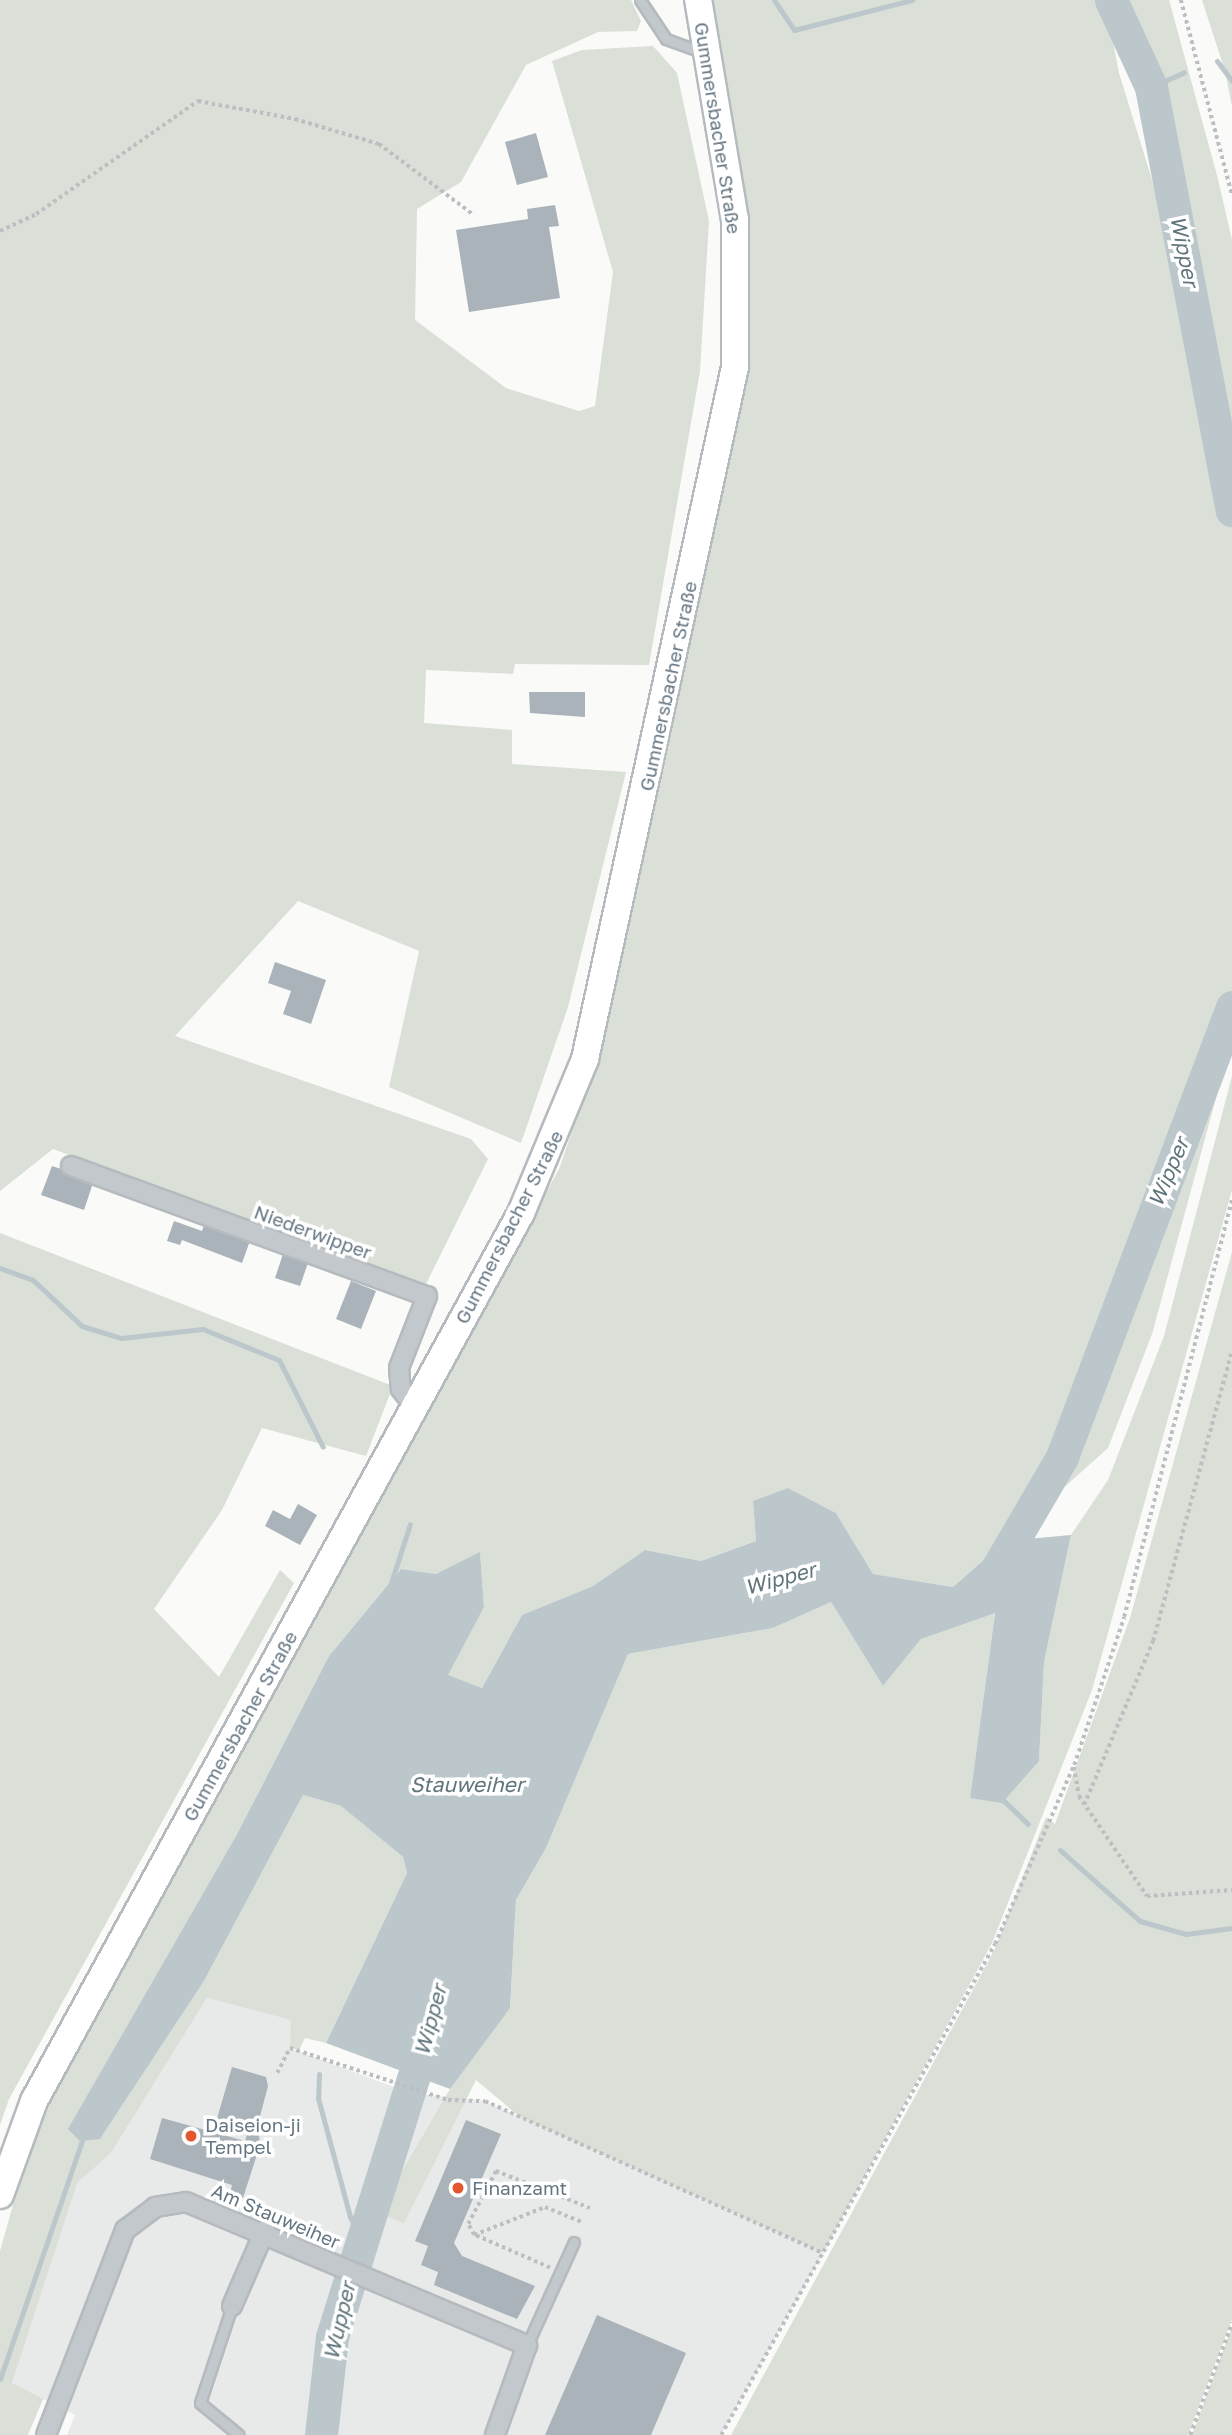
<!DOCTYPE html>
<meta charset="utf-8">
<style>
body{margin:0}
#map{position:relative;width:1232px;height:2435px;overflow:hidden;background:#fafaf8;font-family:"Golos Text",sans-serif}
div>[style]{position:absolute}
.built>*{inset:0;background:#e8e9e9}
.green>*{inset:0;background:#dadfd7}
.water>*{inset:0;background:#bbc7cb}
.stream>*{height:5px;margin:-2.5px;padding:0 2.5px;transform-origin:2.5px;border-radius:2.5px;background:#bbc7cb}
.river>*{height:33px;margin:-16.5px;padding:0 16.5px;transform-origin:16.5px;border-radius:16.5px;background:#bbc7cb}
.building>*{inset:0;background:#aab3b9}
.path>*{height:3.5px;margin-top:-1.75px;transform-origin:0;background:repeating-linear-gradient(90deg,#bbbfc2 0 3.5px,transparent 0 7px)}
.roads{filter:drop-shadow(2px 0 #b5babe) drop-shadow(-2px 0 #b5babe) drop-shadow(0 2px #b5babe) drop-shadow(0 -2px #b5babe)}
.service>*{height:9px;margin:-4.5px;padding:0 4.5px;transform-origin:4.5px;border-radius:4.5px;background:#c3c8cc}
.minor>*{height:18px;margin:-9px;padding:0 9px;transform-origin:9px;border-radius:9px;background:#c3c8cc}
.primary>*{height:26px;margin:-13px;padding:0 13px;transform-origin:13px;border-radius:13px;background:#fff}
.dots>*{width:19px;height:19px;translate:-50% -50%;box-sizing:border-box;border:4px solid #fff;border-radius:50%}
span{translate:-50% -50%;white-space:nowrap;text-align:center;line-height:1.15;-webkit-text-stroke:7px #fff;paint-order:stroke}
.street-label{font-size:19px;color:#657683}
.poi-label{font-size:19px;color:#657683}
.left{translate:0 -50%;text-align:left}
.water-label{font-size:21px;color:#60757c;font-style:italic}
</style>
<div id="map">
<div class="built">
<div style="clip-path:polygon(207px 1998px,292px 2020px,290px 2048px,410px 2093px,485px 2101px,823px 2253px,721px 2435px,67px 2435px,75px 2415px,12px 2384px,47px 2265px,77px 2182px,111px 2153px)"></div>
</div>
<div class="green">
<div style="clip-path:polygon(0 0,631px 0,641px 21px,637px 31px,598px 32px,526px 65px,461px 182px,417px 209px,415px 320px,506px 388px,579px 411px,595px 406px,613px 272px,552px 61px,582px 50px,653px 46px,677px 73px,709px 221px,700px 371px,649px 665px,515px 664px,513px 674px,426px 670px,424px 723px,512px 730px,512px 764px,626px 772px,568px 1007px,521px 1143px,389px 1087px,419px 951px,298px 901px,175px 1036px,471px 1139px,488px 1159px,425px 1286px,53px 1149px,0 1191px)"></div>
<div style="clip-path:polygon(710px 0,1105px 0,1119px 73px,1186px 290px,1232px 506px,1232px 1014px,1219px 1087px,1152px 1334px,1108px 1448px,953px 1587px,873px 1574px,836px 1513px,788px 1488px,753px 1502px,756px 1541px,701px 1561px,645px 1550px,593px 1586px,522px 1615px,482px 1688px,447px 1675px,484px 1607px,480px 1553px,436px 1574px,401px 1569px,329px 1656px,235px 1838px,100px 2139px,204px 1981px,303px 1795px,341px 1806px,403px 1857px,407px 1873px,326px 2043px,305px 2038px,299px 2050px,290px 2048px,291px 2020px,207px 1998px,111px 2153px,77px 2183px,12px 2383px,43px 2399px,28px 2435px,0 2435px,0 2251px,27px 2155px,65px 2072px,560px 1167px,599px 1049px,744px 374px,750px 237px)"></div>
<div style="clip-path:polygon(1119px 0,1169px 0,1218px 179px,1232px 240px,1232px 458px,1200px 301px,1132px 79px)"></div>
<div style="clip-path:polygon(1202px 0,1232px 0,1232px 106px,1225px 71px)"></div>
<div style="clip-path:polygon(1232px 1076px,1232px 1190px,1092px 1690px,992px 1943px,823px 2253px,520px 2117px,476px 2080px,404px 2223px,378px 2213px,468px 2058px,510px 2008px,516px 1900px,546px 1848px,628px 1654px,773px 1628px,831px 1602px,883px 1686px,921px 1639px,995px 1612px,970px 1798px,1039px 1761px,1044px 1662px,1071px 1535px,1108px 1480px,1164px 1336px)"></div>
<div style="clip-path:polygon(0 1233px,393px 1386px,366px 1456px,262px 1428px,222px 1510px,154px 1609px,219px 1677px,280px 1570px,294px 1583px,9px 2099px,0 2125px)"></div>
<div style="clip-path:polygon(1232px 1252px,1232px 2319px,1188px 2435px,731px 2435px,994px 1951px,1046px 1817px,1055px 1824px,1130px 1618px)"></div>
<div style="clip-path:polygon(1232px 2327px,1232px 2435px,1192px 2435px)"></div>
</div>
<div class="water">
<div style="clip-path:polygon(788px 1488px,836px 1513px,873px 1574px,953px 1587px,1005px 1541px,1071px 1535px,1044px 1662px,1039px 1761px,1002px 1803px,970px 1798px,995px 1613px,921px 1639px,883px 1686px,831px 1602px,773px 1628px,628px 1654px,546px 1848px,516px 1900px,510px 2008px,450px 2089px,326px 2043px,407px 1873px,403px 1857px,341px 1806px,303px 1795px,204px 1981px,100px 2139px,80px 2141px,68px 2129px,235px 1838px,329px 1656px,401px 1569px,436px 1574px,480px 1552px,484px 1607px,448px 1675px,482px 1688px,522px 1615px,593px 1586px,645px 1550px,701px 1561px,756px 1541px,753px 1501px)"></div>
</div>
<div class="stream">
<div style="left:774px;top:0;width:36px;rotate:56deg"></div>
<div style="left:794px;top:30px;width:122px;rotate:-14.3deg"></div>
<div style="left:1217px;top:61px;width:25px;rotate:53deg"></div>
<div style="left:1151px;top:87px;width:36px;rotate:-24deg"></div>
<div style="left:0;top:1268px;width:35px;rotate:20deg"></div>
<div style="left:33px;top:1280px;width:67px;rotate:43.2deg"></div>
<div style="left:82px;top:1326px;width:41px;rotate:17.1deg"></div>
<div style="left:121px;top:1338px;width:82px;rotate:-6.3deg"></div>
<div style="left:203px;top:1329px;width:82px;rotate:22.2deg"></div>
<div style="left:279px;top:1360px;width:97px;rotate:63.2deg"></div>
<div style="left:388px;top:1592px;width:71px;rotate:-72.1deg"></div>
<div style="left:1002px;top:1799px;width:36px;rotate:44deg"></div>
<div style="left:1060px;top:1850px;width:107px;rotate:41.6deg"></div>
<div style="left:1140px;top:1921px;width:48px;rotate:15.8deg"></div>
<div style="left:1186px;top:1934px;width:46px;rotate:-7.4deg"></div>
<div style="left:319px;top:2074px;width:24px;rotate:92deg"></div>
<div style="left:318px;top:2098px;width:123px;rotate:74.9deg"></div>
<div style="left:350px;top:2217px;width:21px;rotate:61deg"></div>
<div style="left:0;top:2379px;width:258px;rotate:-71deg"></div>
</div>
<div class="river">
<div style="left:1111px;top:0;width:96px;rotate:65.3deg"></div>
<div style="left:1151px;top:87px;width:431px;rotate:79.2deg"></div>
<div style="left:992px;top:1577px;width:139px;rotate:-59.7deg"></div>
<div style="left:1062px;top:1457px;width:481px;rotate:-69.3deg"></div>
<div style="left:321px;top:2435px;width:99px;rotate:-83.6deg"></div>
<div style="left:332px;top:2337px;width:318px;rotate:-72.6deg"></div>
</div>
<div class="building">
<div style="clip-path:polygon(536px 133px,548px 177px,517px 185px,505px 142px)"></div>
<div style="clip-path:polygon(555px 205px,559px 226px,549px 227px,560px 298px,469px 312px,456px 230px,528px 219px,527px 209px)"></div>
<div style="clip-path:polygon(529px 692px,585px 692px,585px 717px,530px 713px)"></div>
<div style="clip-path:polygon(275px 962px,326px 980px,311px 1024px,283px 1014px,291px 991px,268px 983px)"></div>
<div style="clip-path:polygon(52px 1166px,94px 1180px,84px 1210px,41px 1195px)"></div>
<div style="clip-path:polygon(174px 1221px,202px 1231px,205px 1222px,251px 1238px,242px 1263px,182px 1240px,180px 1245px,167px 1241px)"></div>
<div style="clip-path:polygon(284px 1251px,309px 1260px,300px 1286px,275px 1278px)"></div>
<div style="clip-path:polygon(351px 1281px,376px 1291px,361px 1329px,336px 1319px)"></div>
<div style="clip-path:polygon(298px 1504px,317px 1515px,300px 1545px,265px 1526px,273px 1510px,290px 1519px)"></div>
<div style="clip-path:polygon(232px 2067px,266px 2077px,268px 2086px,258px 2124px,260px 2145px,243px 2198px,230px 2194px,232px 2185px,150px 2159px,162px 2118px,245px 2141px,248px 2131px,216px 2122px)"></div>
<div style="clip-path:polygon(466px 2120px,501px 2134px,454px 2243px,462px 2256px,535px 2286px,517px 2319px,434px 2285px,438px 2272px,421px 2265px,428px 2246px,415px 2241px)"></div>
<div style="clip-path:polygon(597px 2315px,686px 2353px,651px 2435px,545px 2435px)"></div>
</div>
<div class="path">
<div style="left:1181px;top:0;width:201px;rotate:75.3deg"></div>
<div style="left:0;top:231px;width:40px;rotate:-25deg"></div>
<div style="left:36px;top:214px;width:198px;rotate:-34.9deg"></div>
<div style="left:198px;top:101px;width:99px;rotate:10.5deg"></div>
<div style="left:295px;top:119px;width:88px;rotate:16.6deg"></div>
<div style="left:379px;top:144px;width:119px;rotate:36.8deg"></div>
<div style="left:1074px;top:1767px;width:29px;rotate:80deg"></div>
<div style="left:1079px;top:1796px;width:121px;rotate:55.8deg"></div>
<div style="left:1147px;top:1896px;width:85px;rotate:-4deg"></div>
<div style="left:1084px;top:1805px;width:178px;rotate:-67.2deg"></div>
<div style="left:1153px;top:1641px;width:301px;rotate:-74.8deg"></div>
<div style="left:277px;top:2073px;width:28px;rotate:-63deg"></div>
<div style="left:290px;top:2048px;width:166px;rotate:18.2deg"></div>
<div style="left:448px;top:2100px;width:37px;rotate:2deg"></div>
<div style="left:485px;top:2101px;width:371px;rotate:24.2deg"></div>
<div style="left:474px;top:2235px;width:13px;rotate:-119deg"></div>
<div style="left:468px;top:2224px;width:60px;rotate:-62.2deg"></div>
<div style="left:496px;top:2171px;width:101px;rotate:21.5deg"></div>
<div style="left:550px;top:2268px;width:83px;rotate:-156.5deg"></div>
<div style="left:474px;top:2235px;width:76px;rotate:-21.5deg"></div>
<div style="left:545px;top:2207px;width:42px;rotate:22.3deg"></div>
<div style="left:721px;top:2435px;width:562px;rotate:-60.84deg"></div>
<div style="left:995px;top:1944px;width:196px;rotate:-66.2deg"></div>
<div style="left:1074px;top:1765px;width:156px;rotate:-71.3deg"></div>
<div style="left:1124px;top:1617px;width:432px;rotate:-75.5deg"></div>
<div style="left:1190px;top:2435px;width:120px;rotate:-69.4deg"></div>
</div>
<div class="roads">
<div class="service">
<div style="left:640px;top:0;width:47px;rotate:56.3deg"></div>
<div style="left:666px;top:39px;width:38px;rotate:20deg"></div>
<div style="left:232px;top:2306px;width:102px;rotate:108.3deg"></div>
<div style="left:200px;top:2403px;width:50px;rotate:39.4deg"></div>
<div style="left:527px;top:2345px;width:113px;rotate:-65.5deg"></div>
</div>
<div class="minor">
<div style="left:71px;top:1166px;width:379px;rotate:20.1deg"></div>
<div style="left:427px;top:1296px;width:77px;rotate:111.3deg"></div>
<div style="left:399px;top:1368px;width:21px;rotate:85deg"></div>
<div style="left:401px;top:1389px;width:23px;rotate:52deg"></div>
<div style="left:232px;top:2306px;width:83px;rotate:-66.5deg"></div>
<div style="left:46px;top:2435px;width:220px;rotate:-68.9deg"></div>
<div style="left:125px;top:2230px;width:38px;rotate:-37deg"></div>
<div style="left:155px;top:2207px;width:31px;rotate:-9deg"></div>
<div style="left:186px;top:2202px;width:370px;rotate:22.8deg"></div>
<div style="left:527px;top:2345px;width:96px;rotate:109.6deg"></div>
</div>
<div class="primary">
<div style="left:0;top:2195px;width:100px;rotate:-70.1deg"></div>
<div style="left:34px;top:2101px;width:1013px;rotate:-61.26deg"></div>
<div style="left:521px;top:1213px;width:167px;rotate:-67.4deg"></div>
<div style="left:585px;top:1059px;width:708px;rotate:-77.77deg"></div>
<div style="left:735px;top:367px;width:147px;rotate:-90deg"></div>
<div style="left:735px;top:220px;width:223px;rotate:-99.5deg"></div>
</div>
</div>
<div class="dots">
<div style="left:191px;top:2136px;background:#e4572e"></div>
<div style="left:458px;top:2188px;background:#e4572e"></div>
</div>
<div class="street-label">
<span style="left:718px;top:128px;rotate:81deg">Gummersbacher Straße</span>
<span style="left:668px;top:686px;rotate:-78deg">Gummersbacher Straße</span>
<span style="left:509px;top:1227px;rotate:-63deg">Gummersbacher Straße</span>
<span style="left:313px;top:1232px;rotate:20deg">Niederwipper</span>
<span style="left:240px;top:1726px;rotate:-61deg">Gummersbacher Straße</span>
<span style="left:276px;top:2216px;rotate:23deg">Am Stauweiher</span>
</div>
<div class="poi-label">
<span class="left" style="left:205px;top:2136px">Daiseion-ji<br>Tempel</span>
<span class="left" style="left:472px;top:2188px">Finanzamt</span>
</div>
<div class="water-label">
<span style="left:1185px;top:251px;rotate:79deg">Wipper</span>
<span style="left:1168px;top:1172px;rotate:-67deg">Wipper</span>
<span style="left:780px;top:1578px;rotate:-15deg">Wipper</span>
<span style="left:467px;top:1784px">Stauweiher</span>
<span style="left:430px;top:2020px;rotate:-75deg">Wipper</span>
<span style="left:339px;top:2321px;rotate:-77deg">Wupper</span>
</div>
</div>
